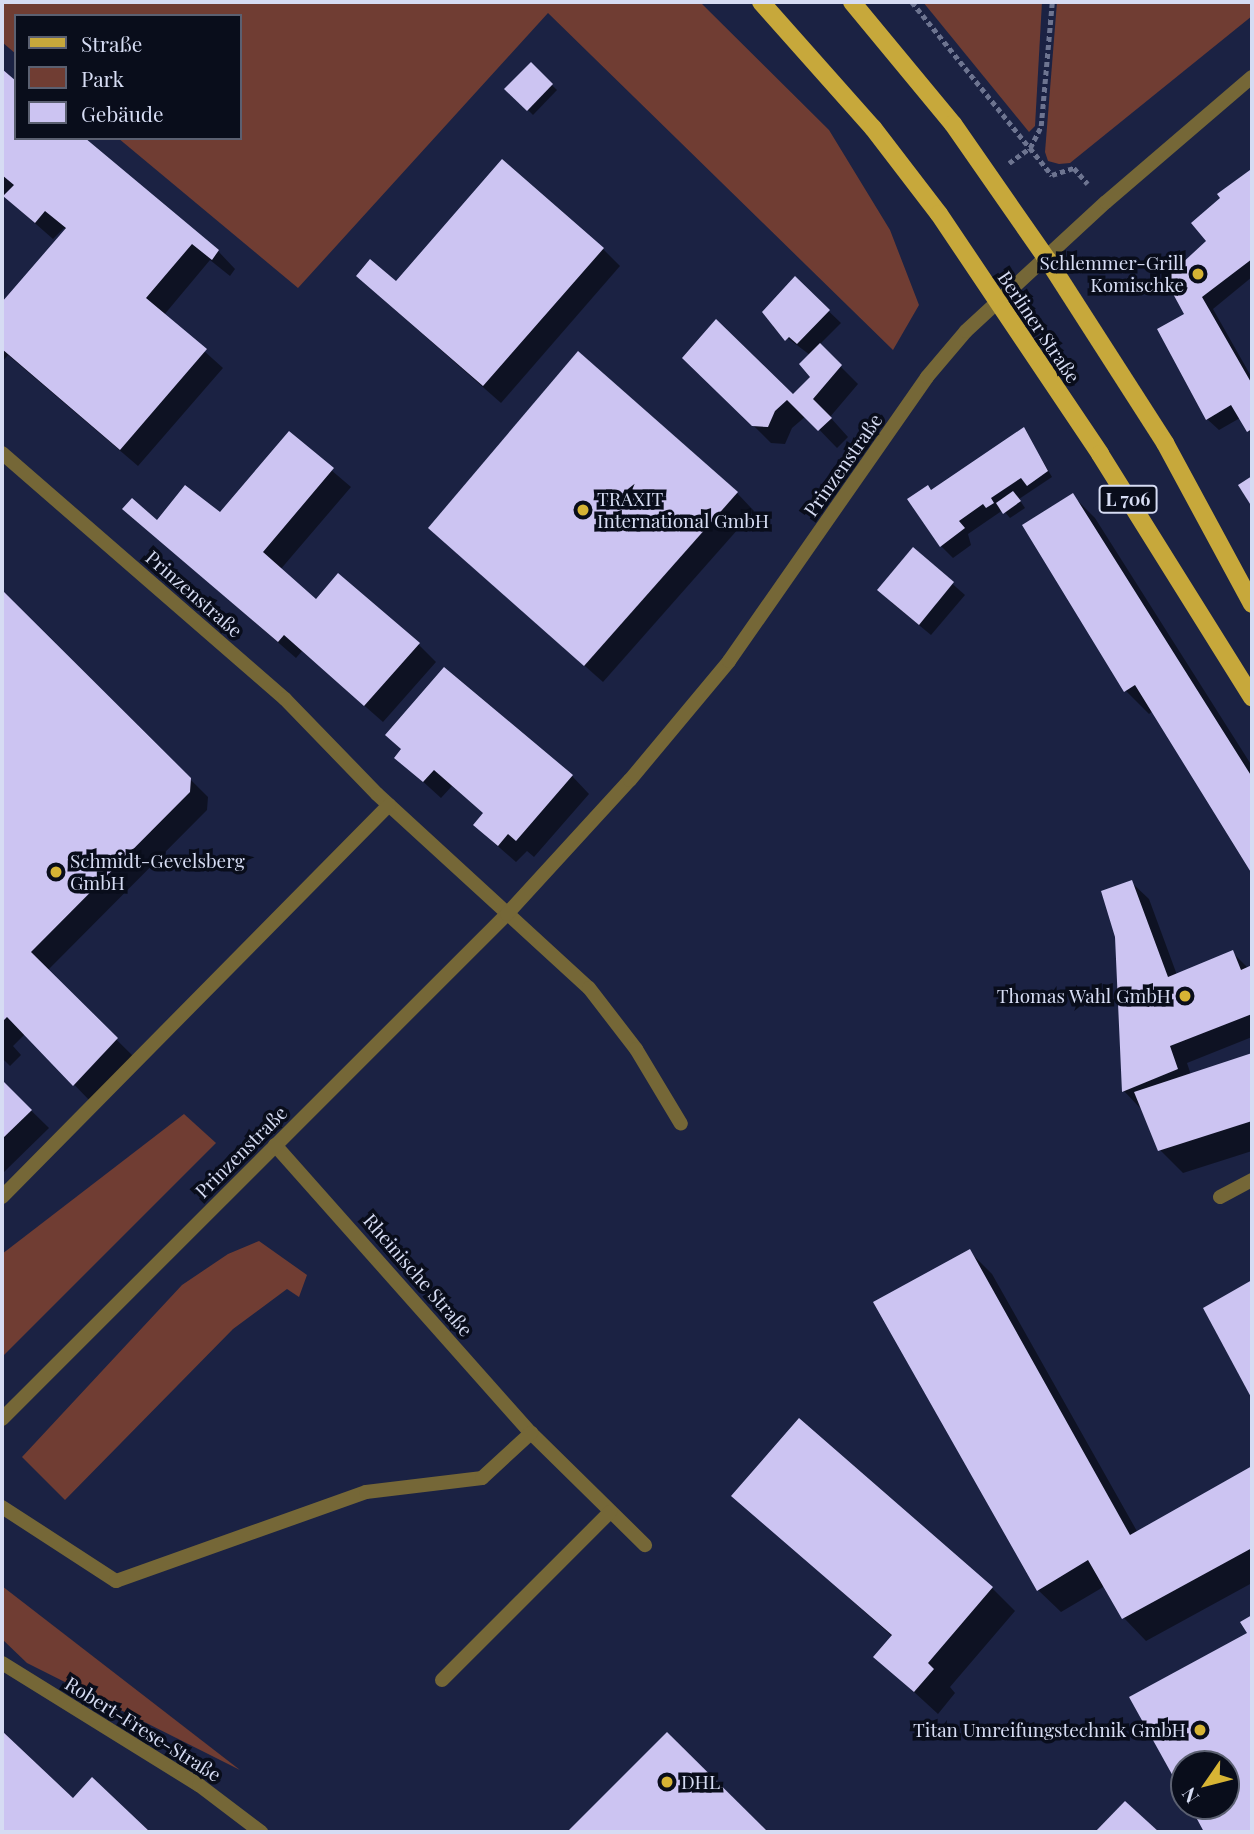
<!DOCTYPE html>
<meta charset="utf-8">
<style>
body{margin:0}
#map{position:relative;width:1254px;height:1834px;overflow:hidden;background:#1b2243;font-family:"Playfair Display",serif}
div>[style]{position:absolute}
.green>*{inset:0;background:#703d33}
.shadow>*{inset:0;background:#0007}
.building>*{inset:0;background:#ccc4f2}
.path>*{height:4.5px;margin-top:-2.25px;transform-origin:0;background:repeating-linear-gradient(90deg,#6d7490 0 5px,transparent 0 8.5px)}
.service>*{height:14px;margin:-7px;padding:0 7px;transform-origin:7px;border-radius:7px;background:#756737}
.minor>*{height:14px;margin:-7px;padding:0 7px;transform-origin:7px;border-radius:7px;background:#756737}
.primary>*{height:18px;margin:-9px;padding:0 9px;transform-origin:9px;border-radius:9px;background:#c7a83b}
.dots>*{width:19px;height:19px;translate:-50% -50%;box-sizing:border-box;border:4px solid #090d1b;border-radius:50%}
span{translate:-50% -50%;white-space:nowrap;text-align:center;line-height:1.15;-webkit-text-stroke:7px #090d1b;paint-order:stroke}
.shield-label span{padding:2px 5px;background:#090d1b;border:2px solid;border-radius:5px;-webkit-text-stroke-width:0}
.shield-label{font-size:18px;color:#d6dcf3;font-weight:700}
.poi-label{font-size:19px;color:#d6dcf3}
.right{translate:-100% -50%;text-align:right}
.left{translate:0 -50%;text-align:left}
.street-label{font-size:19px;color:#d6dcf3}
.frame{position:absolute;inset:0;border:4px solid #d6dcf3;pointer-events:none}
.legend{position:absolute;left:14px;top:14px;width:228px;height:126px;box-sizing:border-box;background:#090d1b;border:2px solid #5b6071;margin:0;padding:9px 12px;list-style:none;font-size:21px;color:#d6dcf3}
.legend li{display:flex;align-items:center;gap:14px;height:35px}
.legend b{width:35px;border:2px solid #5b6071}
.north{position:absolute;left:1170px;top:1750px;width:70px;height:70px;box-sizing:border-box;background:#090d1b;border:2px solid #5b6071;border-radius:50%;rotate:235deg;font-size:19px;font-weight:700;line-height:28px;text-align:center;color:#d6dcf3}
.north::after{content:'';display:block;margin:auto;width:24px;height:32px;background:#d7b434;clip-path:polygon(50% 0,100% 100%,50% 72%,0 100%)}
</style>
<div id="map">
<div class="green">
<div style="clip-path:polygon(2px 2px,700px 2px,829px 130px,890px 230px,919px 305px,893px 350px,548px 13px,298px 288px,118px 138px,240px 138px,240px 16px,16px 16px,16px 54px,2px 42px)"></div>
<div style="clip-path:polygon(923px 2px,1042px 2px,1035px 126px,1029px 132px)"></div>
<div style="clip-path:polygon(1057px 2px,1252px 2px,1252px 16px,1070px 163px,1059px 164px,1048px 161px,1045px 152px)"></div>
<div style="clip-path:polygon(184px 1114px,216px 1143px,2px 1357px,2px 1254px)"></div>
<div style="clip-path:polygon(259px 1241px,307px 1275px,299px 1297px,287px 1289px,233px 1329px,65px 1500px,22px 1457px,182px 1285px,228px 1254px)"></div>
<div style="clip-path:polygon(2px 1586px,240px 1770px,27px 1663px,2px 1639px)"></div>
</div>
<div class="shadow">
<div style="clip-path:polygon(531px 65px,557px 90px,533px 115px,507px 89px)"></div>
<div style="clip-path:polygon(2px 72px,16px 83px,16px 138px,218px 251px,235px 269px,230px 276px,210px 260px,164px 315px,223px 368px,138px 466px,8px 355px,2px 362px,2px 305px,67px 230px,64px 228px,53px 239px,4px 196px,2px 199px)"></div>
<div style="clip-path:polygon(1250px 173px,1252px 277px,1213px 309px,1252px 378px,1252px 435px,1240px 418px,1219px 430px,1207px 419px,1187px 315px,1222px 198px,1219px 194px)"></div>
<div style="clip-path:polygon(603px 249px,620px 266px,501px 403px,376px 293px,396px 283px)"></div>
<div style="clip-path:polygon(795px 279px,841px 323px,819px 345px,858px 384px,830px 417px,848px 437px,837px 448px,806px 416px,792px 428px,785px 444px,771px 443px,684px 357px,793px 396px,813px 377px,810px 355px,773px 327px)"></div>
<div style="clip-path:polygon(1024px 429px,1052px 477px,1019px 499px,1025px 508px,1010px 518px,1003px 510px,968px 534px,971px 545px,953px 558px,941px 546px,932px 492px)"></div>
<div style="clip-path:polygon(289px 434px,351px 487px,280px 570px,316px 601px,418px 644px,436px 662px,383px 722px,302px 651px,296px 658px,124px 509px,157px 522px,220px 515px)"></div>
<div style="clip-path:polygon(737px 493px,754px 511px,603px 682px,448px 545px)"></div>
<div style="clip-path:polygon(1072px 495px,1095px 518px,1252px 766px,1252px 871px,1153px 711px,1149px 714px,1126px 691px,1024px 525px)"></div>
<div style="clip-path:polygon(914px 550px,965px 595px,931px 635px,891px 602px)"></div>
<div style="clip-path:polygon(2px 592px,208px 797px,207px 810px,47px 971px,134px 1057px,91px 1102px,25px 1034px,13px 1046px,21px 1055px,10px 1066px,2px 1058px)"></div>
<div style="clip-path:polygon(397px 758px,572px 776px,589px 794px,534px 857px,527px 851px,516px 862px,493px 842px,485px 814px,452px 786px,441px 798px)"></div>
<div style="clip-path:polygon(1131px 882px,1149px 899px,1177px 975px,1232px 952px,1248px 968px,1252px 967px,1252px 1037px,1187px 1063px,1191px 1075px,1252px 1054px,1252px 1151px,1183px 1173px,1160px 1150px,1141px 1109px,1124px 1091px,1117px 937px)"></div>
<div style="clip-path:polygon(2px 1082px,49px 1128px,2px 1174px)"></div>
<div style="clip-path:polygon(969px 1251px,992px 1274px,1138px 1533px,1252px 1468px,1252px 1583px,1146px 1641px,1124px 1618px,1105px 1586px,1061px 1612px,1038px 1590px)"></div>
<div style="clip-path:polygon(1252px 1282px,1252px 1396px,1205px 1309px)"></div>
<div style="clip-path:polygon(734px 1496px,992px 1588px,1015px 1611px,950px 1687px,955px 1693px,938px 1714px,876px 1657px,893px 1637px)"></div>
<div style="clip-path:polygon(1252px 1617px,1252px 1832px,1206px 1832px,1192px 1806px,1226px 1806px,1226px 1764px,1184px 1764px,1184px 1792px,1132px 1697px,1249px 1633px,1242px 1622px)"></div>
<div style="clip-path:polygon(2px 1733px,73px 1800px,92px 1780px,148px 1832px,2px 1832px)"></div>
<div style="clip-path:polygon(667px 1734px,766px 1832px,570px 1832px)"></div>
</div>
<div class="building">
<div style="clip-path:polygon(531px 62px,553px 84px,527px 111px,504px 89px)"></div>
<div style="clip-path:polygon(2px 69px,16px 81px,16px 138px,85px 138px,219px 250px,212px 260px,192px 244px,146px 298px,207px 349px,120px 450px,2px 349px,2px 302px,66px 228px,45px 211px,35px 223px,3px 196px,14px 185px,2px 175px)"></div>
<div style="clip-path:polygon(502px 159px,604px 248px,483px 386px,356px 276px,370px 259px,396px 281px)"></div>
<div style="clip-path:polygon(1250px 170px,1252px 259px,1202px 297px,1252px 384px,1252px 429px,1247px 432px,1231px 405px,1206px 420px,1157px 329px,1184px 314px,1165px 279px,1206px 241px,1191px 223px,1220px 198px,1217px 194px)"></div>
<div style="clip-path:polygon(795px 276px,830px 310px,797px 344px,789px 337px,785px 341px,762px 312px)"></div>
<div style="clip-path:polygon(716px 319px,793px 394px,810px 377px,799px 364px,820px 343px,842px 365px,813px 399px,832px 418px,818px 431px,787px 400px,775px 411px,768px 427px,752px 426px,682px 358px)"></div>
<div style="clip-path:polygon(578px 351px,738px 492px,584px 666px,428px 528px)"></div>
<div style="clip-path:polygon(1024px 427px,1048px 471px,1027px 486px,1021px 478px,991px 498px,994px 503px,986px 508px,983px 504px,959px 521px,965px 528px,940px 547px,907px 499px,928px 485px,931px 490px)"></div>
<div style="clip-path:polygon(289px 431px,334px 468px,263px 552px,316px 599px,338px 573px,420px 643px,364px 706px,284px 635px,278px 642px,122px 509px,132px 498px,157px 520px,185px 485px,220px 512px)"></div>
<div style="clip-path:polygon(1252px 476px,1252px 507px,1238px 485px)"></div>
<div style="clip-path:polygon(1013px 491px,1021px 501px,1003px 514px,996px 503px)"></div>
<div style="clip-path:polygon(1073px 493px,1252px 777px,1252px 874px,1135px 685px,1124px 692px,1022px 525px)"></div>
<div style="clip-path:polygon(913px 547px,954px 582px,919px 625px,877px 590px)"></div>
<div style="clip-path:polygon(2px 590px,191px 778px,190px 792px,31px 952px,118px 1038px,73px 1086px,7px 1017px,2px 1022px)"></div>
<div style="clip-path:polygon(444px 667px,573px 775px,516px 841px,508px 834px,498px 846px,473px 825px,483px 813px,434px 770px,423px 782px,394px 758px,401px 749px,385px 735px)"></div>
<div style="clip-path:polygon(1132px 880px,1168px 977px,1233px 950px,1241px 970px,1252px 965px,1252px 1014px,1170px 1046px,1178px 1069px,1122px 1092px,1115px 937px,1101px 891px)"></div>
<div style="clip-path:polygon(1252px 1053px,1252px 1121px,1158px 1151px,1134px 1092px)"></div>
<div style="clip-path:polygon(2px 1080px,32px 1110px,2px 1139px)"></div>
<div style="clip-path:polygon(970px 1249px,1130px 1535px,1252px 1466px,1252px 1548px,1122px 1619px,1088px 1560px,1037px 1591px,873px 1302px)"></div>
<div style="clip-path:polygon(1252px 1280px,1252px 1399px,1203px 1308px)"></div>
<div style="clip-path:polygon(799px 1418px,993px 1587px,928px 1663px,934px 1669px,914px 1692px,873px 1657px,892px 1635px,731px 1496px)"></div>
<div style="clip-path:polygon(1252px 1615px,1252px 1832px,1204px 1832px,1190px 1806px,1226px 1806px,1226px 1764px,1184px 1764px,1184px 1796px,1129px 1697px,1247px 1633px,1240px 1622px)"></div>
<div style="clip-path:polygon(2px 1731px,73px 1798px,92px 1777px,150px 1832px,2px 1832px)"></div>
<div style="clip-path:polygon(667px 1732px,768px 1832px,567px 1832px)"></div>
<div style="clip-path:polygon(1125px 1801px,1159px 1832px,1095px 1832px)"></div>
</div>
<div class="path">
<div style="left:912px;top:2px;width:188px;rotate:51.1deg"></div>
<div style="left:1030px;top:148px;width:25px;rotate:-63deg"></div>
<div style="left:1041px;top:126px;width:124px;rotate:-84.9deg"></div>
<div style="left:1009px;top:163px;width:26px;rotate:-36deg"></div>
<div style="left:1030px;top:148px;width:35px;rotate:51deg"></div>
<div style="left:1052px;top:175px;width:23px;rotate:-18deg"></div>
<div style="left:1074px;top:168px;width:21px;rotate:49deg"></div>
</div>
<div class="service">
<div style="left:2px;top:453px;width:375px;rotate:41deg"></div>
<div style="left:285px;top:699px;width:132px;rotate:45.9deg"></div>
<div style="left:377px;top:794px;width:287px;rotate:42.5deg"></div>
<div style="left:589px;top:988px;width:77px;rotate:52.4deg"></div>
<div style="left:636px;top:1049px;width:87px;rotate:59deg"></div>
<div style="left:275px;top:1145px;width:385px;rotate:48.4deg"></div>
<div style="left:531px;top:1433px;width:160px;rotate:44.5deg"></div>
<div style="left:2px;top:1197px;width:551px;rotate:-45.37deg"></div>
<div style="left:1220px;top:1197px;width:36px;rotate:-28deg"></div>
<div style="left:2px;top:1507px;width:136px;rotate:33deg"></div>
<div style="left:116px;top:1581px;width:265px;rotate:-19.6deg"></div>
<div style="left:366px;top:1492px;width:117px;rotate:-6.9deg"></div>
<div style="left:482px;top:1478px;width:67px;rotate:-42.6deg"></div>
<div style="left:442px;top:1680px;width:238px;rotate:-45deg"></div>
</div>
<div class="minor">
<div style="left:2px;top:1419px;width:714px;rotate:-45deg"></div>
<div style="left:507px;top:914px;width:182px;rotate:-47.5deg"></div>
<div style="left:630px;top:780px;width:155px;rotate:-50.2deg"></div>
<div style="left:729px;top:661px;width:346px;rotate:-55.1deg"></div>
<div style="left:927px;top:377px;width:60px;rotate:-49.7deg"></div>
<div style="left:966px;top:331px;width:190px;rotate:-42.7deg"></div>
<div style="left:1106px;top:202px;width:192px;rotate:-40.6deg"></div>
<div style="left:2px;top:1663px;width:232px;rotate:31.8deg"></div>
<div style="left:199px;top:1785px;width:78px;rotate:37.2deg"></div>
</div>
<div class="primary">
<div style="left:761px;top:2px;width:169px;rotate:48.4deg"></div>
<div style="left:873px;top:128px;width:108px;rotate:52.5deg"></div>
<div style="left:939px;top:214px;width:289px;rotate:56.1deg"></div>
<div style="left:1100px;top:454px;width:287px;rotate:58deg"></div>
<div style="left:852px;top:2px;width:158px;rotate:50.4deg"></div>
<div style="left:953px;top:124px;width:165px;rotate:55.2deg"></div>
<div style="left:1047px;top:259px;width:219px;rotate:57.3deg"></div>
<div style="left:1165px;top:443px;width:183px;rotate:61.6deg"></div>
</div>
<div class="dots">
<div style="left:1198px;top:274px;background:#d7b434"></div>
<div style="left:583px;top:510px;background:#d7b434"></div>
<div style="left:56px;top:872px;background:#d7b434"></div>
<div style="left:1185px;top:996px;background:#d7b434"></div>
<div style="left:1200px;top:1730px;background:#d7b434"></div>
<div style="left:667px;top:1782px;background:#d7b434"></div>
</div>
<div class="shield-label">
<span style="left:1128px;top:499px">L 706</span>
</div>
<div class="poi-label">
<span class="right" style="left:1184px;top:274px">Schlemmer-Grill<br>Komischke</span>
<span class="left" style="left:597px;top:510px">TRAXIT<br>International GmbH</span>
<span class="left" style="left:70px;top:872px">Schmidt-Gevelsberg<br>GmbH</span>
<span class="right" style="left:1171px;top:996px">Thomas Wahl GmbH</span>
<span class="right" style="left:1186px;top:1730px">Titan Umreifungstechnik GmbH</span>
<span class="left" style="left:681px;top:1782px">DHL</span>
</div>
<div class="street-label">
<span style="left:1039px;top:327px;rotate:56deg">Berliner Straße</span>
<span style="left:843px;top:465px;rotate:-55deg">Prinzenstraße</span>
<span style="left:194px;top:594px;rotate:41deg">Prinzenstraße</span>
<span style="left:241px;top:1152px;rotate:-45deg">Prinzenstraße</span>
<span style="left:418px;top:1275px;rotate:49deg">Rheinische Straße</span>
<span style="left:143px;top:1729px;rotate:32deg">Robert-Frese-Straße</span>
</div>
<div class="frame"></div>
<ul class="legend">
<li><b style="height:9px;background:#c7a83b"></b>Straße</li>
<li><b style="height:19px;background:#703d33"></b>Park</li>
<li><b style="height:19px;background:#ccc4f2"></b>Gebäude</li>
</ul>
<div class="north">N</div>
</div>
